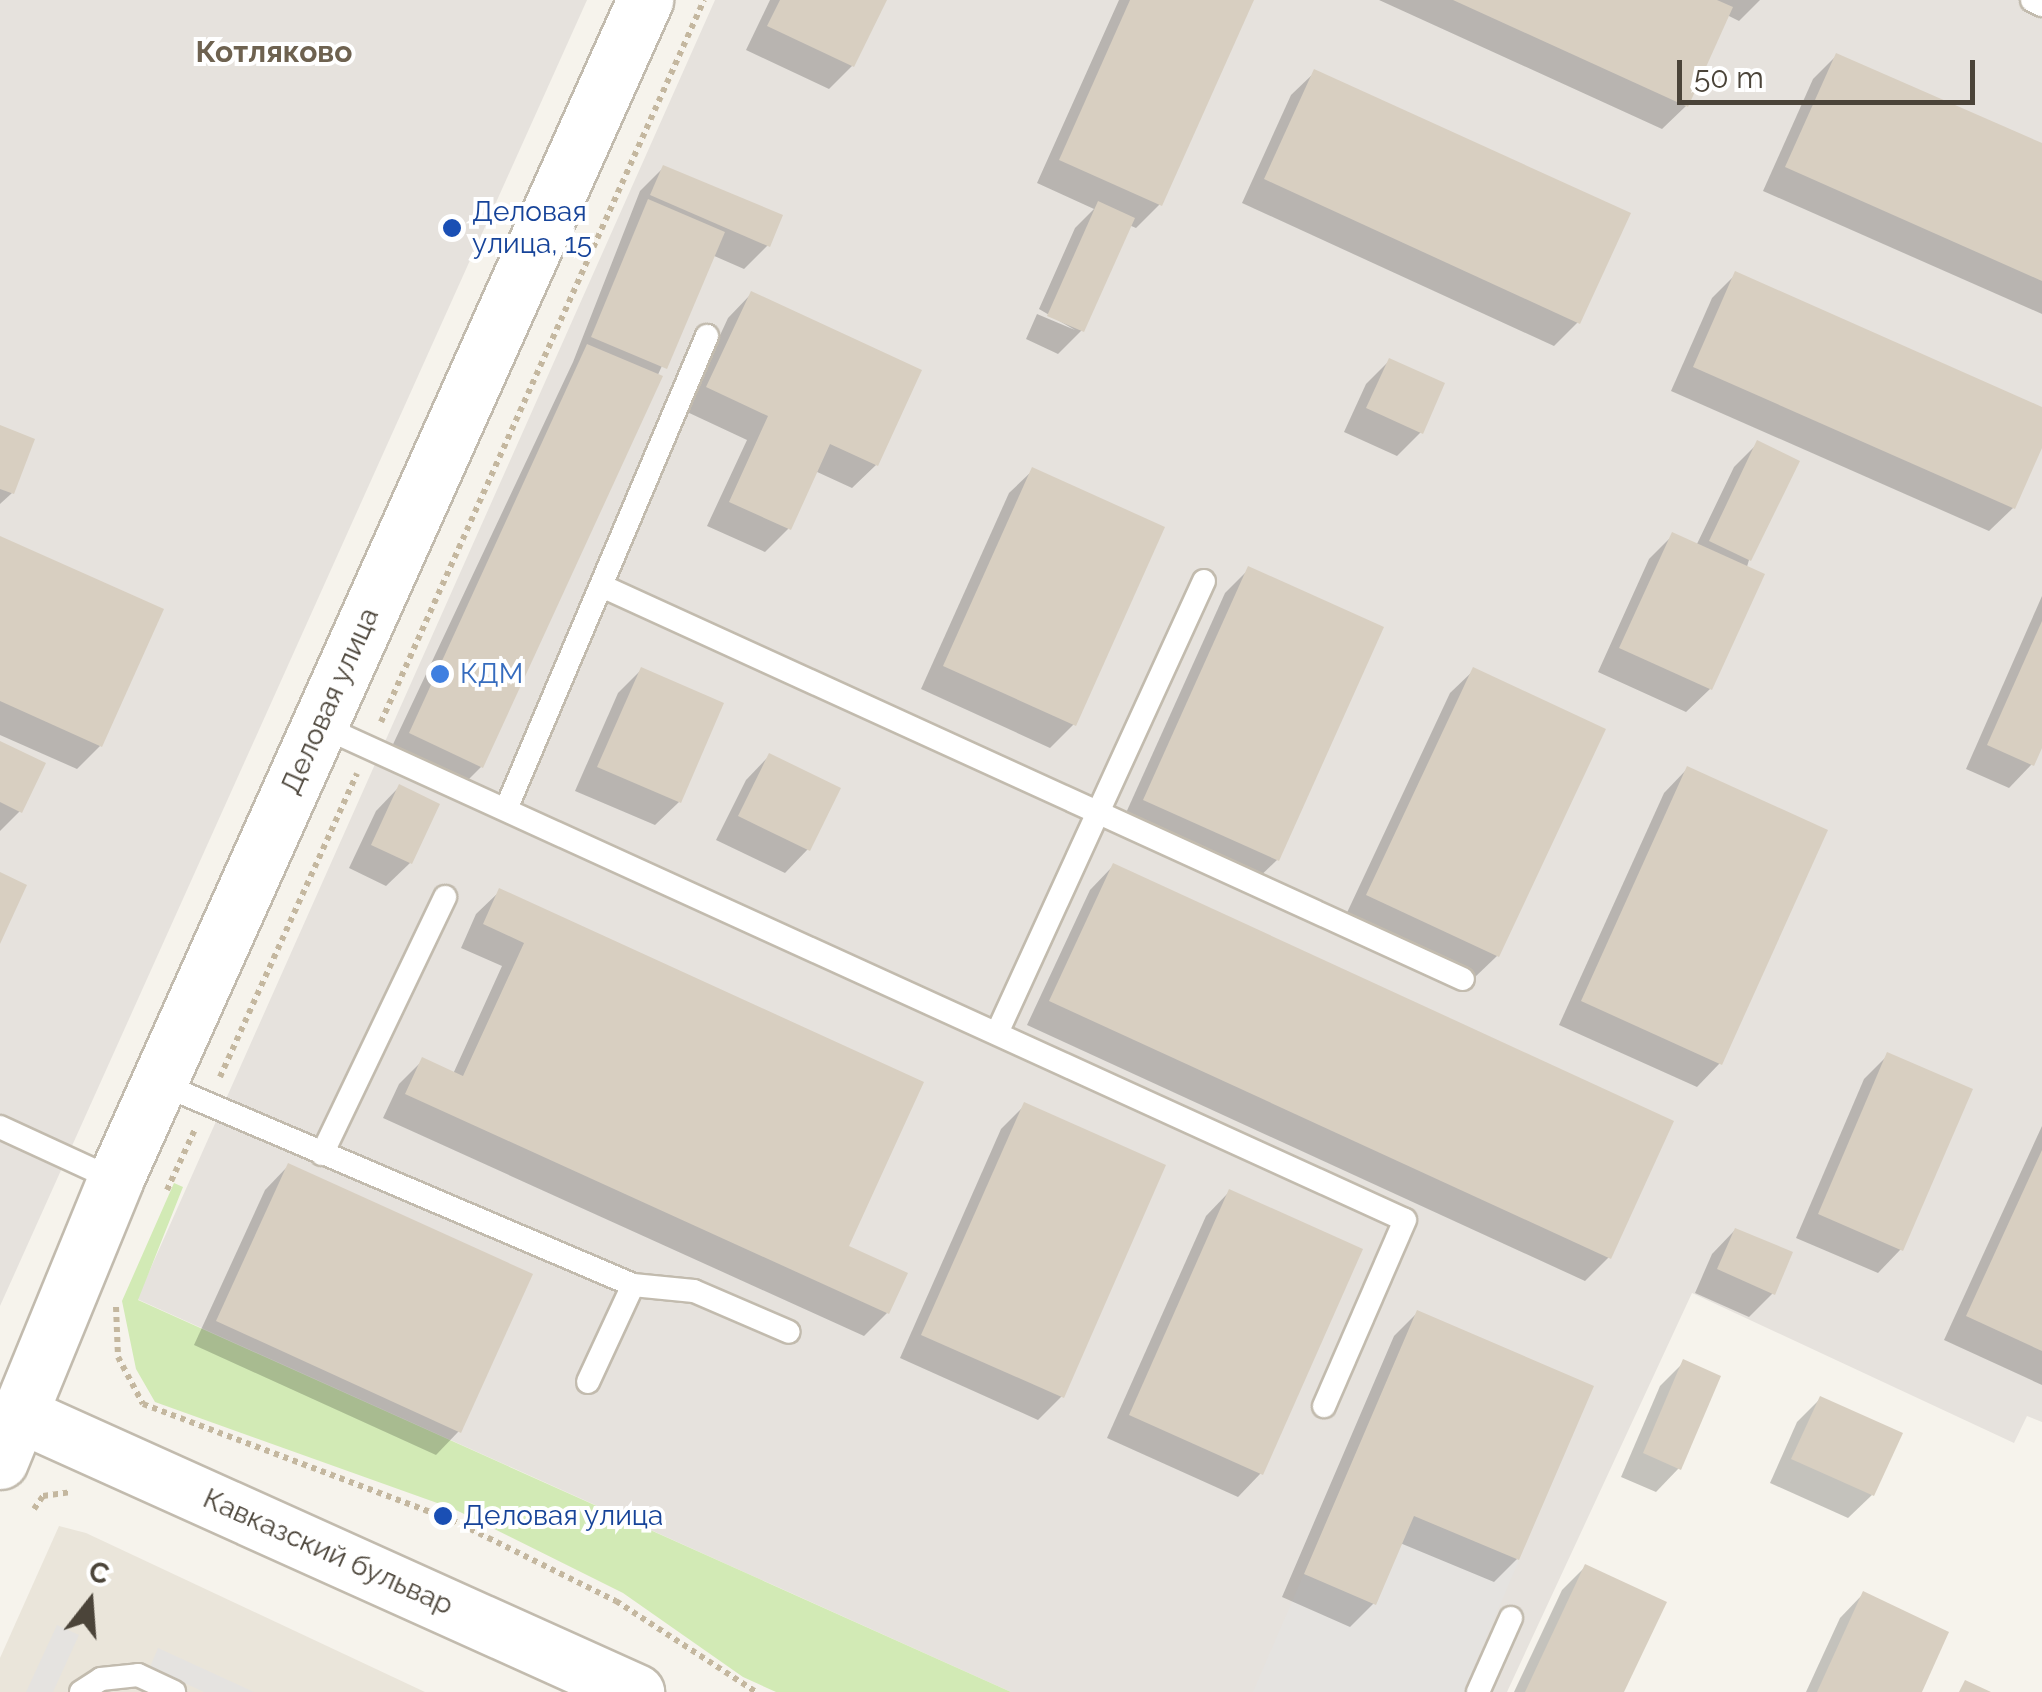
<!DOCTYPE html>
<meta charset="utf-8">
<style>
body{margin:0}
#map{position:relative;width:2042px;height:1692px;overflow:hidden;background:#f6f3ec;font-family:Raleway,sans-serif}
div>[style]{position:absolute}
.residential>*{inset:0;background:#eae5da}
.industrial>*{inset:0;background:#e6e2dd}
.green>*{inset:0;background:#d2eab5}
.parking>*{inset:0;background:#e5e3e0}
.shadow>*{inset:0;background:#0003}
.building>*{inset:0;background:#d8cfc1}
.path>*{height:6px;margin-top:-3px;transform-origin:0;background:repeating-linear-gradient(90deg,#c4b79f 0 5px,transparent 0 10px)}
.roads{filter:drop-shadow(2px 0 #c2bbae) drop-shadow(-2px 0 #c2bbae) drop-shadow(0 2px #c2bbae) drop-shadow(0 -2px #c2bbae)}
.service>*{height:22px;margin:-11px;padding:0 11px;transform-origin:11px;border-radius:11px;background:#fff}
.tertiary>*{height:55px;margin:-27.5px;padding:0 27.5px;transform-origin:27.5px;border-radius:27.5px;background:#fff}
.dots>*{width:28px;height:28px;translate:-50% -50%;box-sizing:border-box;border:5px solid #fff;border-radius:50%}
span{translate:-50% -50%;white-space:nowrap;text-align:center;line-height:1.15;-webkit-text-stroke:8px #fff;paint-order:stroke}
.transit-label{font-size:28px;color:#164399}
.left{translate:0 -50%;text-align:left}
.shop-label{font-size:28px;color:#366cbe}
.street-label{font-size:28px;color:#4b4439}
.neighbourhood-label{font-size:30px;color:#6e6250;font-weight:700}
.north{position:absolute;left:40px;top:1552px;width:100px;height:100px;-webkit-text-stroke:8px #fff;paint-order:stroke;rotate:17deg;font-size:28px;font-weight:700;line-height:40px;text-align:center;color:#4b4439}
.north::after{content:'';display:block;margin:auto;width:35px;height:45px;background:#4b4439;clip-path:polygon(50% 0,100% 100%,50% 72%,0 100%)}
.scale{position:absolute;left:1677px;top:60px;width:298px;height:45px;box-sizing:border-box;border:5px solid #4b4439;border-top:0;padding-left:12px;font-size:30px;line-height:35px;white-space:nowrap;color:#4b4439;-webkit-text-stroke:8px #fff;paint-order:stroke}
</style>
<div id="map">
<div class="residential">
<div style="clip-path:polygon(59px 1526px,86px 1533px,425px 1692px,0 1692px,0 1658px)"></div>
</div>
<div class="industrial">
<div style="clip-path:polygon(0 0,587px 0,0 1306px)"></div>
<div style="clip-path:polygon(715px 0,2042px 0,2042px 1422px,2027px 1416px,2014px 1443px,1692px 1293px,1507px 1692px,1011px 1692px,137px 1299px)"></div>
</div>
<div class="green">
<div style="clip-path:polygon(174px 1183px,183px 1187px,138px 1300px,1011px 1692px,776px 1692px,743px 1677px,623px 1593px,454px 1509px,155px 1402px,136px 1369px,122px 1301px)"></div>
</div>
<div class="parking">
<div style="clip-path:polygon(1414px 1516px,1519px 1560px,1463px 1692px,1253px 1692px,1304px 1574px,1376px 1604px)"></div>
<div style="clip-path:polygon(57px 1625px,79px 1635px,53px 1692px,26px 1692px)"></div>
<div style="clip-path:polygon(158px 1648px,254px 1692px,204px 1692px,150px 1667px)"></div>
</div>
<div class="shadow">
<div style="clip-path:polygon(770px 0,884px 0,852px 66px,829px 89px,746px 50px)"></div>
<div style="clip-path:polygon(1119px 0,1251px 0,1160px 204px,1136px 228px,1129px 225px,1082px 330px,1058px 354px,1026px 339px,1037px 314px,1075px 330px,1039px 309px,1075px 228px,1094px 209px,1037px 183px)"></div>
<div style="clip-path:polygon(1379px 0,1760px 0,1739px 21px,1727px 15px,1686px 106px,1662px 129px)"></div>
<div style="clip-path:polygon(1836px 56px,2042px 146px,2042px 314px,1763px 191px,1813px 79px)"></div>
<div style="clip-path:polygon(1315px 72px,1578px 322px,1554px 346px,1242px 203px,1291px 95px)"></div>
<div style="clip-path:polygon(663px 168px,768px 245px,744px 269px,712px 255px,481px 767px,458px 790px,387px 757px,573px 362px,640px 191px)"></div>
<div style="clip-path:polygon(1736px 274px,2042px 410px,2042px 441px,2013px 508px,1989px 531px,1671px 391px,1712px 298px)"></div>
<div style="clip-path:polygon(751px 294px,876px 465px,852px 488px,815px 471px,788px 529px,765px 552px,707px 526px,747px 440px,685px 411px,728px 318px)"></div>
<div style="clip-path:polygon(1389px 361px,1421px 432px,1397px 456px,1344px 432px,1366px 384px)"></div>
<div style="clip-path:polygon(0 428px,12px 493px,0 504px)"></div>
<div style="clip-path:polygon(1758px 443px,1749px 560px,1710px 689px,1686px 712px,1598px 672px,1649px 559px,1673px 535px,1696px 546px,1734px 467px)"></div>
<div style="clip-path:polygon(1033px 470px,1074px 724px,1050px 748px,921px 689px,1009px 493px)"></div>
<div style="clip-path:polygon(0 538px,100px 746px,77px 769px,0 735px)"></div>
<div style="clip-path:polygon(1249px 569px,1277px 860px,1253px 883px,1121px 824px,1225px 593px)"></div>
<div style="clip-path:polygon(2042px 596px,2042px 742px,2032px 764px,2009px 788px,1966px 769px)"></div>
<div style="clip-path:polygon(641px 670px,679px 802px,655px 825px,575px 791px,618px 693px)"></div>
<div style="clip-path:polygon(1474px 670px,1497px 956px,1473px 979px,1344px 919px,1450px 693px)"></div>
<div style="clip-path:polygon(0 744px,20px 811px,0 831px)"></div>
<div style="clip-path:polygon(769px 756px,808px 849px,785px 873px,716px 840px,746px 780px)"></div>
<div style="clip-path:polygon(1687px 769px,1720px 1063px,1697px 1087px,1559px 1025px,1664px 793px)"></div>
<div style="clip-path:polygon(399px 787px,410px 863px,386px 886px,349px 868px,376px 811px)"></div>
<div style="clip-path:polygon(1113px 866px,1609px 1257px,1585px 1281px,1027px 1025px,1090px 890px)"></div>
<div style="clip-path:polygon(500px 891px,846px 1247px,887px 1313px,864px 1336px,383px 1118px,399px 1084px,423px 1060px,453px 1074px,502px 966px,461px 948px,476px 914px)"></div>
<div style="clip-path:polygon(1888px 1055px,1901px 1249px,1878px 1273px,1796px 1238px,1864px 1079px)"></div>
<div style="clip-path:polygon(1025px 1105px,1062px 1396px,1038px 1420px,900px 1358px,1001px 1129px)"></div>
<div style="clip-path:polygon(2042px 1126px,2042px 1385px,1944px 1340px)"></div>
<div style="clip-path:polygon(288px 1166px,459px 1431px,436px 1455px,194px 1345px,265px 1190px)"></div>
<div style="clip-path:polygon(1229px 1192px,1261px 1473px,1238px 1497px,1107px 1438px,1206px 1216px)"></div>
<div style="clip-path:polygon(1735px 1230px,1773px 1293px,1749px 1317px,1695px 1293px,1712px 1254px)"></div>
<div style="clip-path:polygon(1417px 1313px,1517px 1559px,1494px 1582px,1400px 1543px,1374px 1603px,1350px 1627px,1282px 1597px,1394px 1336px)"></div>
<div style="clip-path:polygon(1684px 1362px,1679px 1468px,1656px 1492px,1621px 1477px,1660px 1386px)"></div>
<div style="clip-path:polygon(1820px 1399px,1872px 1495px,1848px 1518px,1770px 1483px,1797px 1422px)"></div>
<div style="clip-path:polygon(1585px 1567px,1622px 1692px,1514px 1692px,1562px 1590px)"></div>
<div style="clip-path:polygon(1863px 1594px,1919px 1692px,1806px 1692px,1840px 1618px)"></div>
</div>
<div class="building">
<div style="clip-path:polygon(780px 0,887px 0,854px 67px,767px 26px)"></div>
<div style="clip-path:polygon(1130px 0,1254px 0,1162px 206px,1059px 160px)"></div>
<div style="clip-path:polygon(1453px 0,1717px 0,1733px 7px,1688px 107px)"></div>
<div style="clip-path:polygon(1836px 53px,2042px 143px,2042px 281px,1785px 167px)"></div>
<div style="clip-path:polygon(1314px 69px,1631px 213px,1580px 324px,1264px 179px)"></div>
<div style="clip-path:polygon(663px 165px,783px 215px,770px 247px,650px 195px)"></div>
<div style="clip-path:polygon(648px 199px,725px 232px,667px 369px,591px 337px)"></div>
<div style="clip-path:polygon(1098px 201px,1135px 218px,1084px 332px,1047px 316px)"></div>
<div style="clip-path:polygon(1735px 271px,2042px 407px,2042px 448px,2015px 509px,1693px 367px)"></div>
<div style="clip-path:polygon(751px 291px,922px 370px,878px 466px,830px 444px,791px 530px,729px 502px,768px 416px,706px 387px)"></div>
<div style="clip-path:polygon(587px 344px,663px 376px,483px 768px,409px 733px)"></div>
<div style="clip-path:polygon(1389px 358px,1445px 383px,1423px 434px,1366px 408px)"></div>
<div style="clip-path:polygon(0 425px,35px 439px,14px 494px,0 489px)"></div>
<div style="clip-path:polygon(1757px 440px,1800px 461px,1751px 561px,1709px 541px)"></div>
<div style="clip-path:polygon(1032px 467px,1165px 527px,1076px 726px,943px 666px)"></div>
<div style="clip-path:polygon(1672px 532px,1765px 574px,1712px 690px,1619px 648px)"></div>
<div style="clip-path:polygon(0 536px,164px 609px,102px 747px,0 701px)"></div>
<div style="clip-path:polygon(1248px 566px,1384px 627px,1279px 861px,1143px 800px)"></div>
<div style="clip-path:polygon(2042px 621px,2042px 748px,2034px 766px,1987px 745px)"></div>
<div style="clip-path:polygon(641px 667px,724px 703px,681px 803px,597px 767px)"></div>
<div style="clip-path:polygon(1473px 667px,1606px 729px,1499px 957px,1366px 895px)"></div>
<div style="clip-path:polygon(0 741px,46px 763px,22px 813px,0 802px)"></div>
<div style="clip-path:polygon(769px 753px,841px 788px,810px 851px,738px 816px)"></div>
<div style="clip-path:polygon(1687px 766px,1828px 830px,1722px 1065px,1581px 1001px)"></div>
<div style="clip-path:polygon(399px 784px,440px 804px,412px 864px,371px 845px)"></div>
<div style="clip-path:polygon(1113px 863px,1674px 1121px,1611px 1259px,1049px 1001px)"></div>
<div style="clip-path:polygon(0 872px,27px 885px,0 944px)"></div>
<div style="clip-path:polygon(499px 888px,924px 1082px,849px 1246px,908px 1273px,889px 1314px,405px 1094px,422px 1057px,463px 1076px,524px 943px,483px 924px)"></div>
<div style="clip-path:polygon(1887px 1052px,1973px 1089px,1903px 1251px,1818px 1214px)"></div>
<div style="clip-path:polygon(1024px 1102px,1166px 1165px,1064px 1398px,921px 1335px)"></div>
<div style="clip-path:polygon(2042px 1150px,2042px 1351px,1966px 1316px)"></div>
<div style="clip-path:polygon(288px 1163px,533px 1274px,461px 1433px,216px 1321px)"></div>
<div style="clip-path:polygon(1229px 1189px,1363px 1249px,1263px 1475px,1129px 1415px)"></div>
<div style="clip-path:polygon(1735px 1228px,1793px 1252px,1775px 1295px,1717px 1269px)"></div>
<div style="clip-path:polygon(1417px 1310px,1594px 1386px,1519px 1560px,1414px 1516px,1376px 1605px,1304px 1574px)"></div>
<div style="clip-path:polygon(1683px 1359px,1721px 1376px,1681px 1470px,1643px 1453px)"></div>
<div style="clip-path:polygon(1820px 1396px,1903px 1433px,1874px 1496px,1791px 1459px)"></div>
<div style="clip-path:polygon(1585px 1564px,1667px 1602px,1624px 1692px,1525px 1692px)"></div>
<div style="clip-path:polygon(1863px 1591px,1949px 1632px,1922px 1692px,1817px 1692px)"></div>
<div style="clip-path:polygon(1965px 1680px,1991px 1692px,1959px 1692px)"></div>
</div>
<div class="path">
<div style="left:381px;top:722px;width:791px;rotate:-65.9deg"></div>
<div style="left:220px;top:1077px;width:333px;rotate:-65.7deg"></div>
<div style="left:167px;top:1190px;width:67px;rotate:-65.3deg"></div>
<div style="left:116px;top:1307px;width:50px;rotate:87.7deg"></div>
<div style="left:118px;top:1357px;width:53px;rotate:62deg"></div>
<div style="left:143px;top:1404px;width:330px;rotate:20.6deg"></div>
<div style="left:452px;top:1520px;width:183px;rotate:26.3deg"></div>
<div style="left:616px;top:1601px;width:167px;rotate:33deg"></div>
<div style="left:34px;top:1509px;width:16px;rotate:-55deg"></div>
<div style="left:43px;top:1496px;width:28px;rotate:-8deg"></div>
</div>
<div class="roads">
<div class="service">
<div style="left:2032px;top:0;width:11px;rotate:27deg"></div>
<div style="left:604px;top:587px;width:944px;rotate:24.53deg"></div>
<div style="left:319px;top:725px;width:1193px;rotate:24.5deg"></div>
<div style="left:1405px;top:1220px;width:203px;rotate:113.5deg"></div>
<div style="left:506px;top:809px;width:514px;rotate:-66.98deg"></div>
<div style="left:997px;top:1033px;width:497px;rotate:-65.4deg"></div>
<div style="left:159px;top:1083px;width:515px;rotate:23.08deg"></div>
<div style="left:633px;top:1285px;width:61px;rotate:5.6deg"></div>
<div style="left:694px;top:1291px;width:103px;rotate:23.3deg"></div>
<div style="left:0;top:1127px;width:127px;rotate:24.7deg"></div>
<div style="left:322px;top:1154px;width:285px;rotate:-64.4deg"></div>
<div style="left:588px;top:1382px;width:107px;rotate:-65.1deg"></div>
<div style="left:81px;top:1692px;width:24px;rotate:-33deg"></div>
<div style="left:101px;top:1679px;width:37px;rotate:-6deg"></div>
<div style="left:138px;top:1675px;width:40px;rotate:25deg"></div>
<div style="left:1478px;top:1692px;width:81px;rotate:-66deg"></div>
</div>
<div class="tertiary">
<div style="left:19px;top:1414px;width:677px;rotate:24.25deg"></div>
<div style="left:0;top:1461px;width:304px;rotate:-67.7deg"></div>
<div style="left:115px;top:1180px;width:1294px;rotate:-65.81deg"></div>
</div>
</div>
<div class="dots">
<div style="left:452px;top:228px;background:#1a4fb4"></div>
<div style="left:440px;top:674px;background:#3f7fe0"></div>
<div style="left:443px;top:1516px;background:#1a4fb4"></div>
</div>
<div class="transit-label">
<span class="left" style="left:472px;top:228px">Деловая<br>улица, 15</span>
<span class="left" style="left:463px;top:1516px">Деловая улица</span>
</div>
<div class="shop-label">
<span class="left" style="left:460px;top:674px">КДМ</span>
</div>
<div class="street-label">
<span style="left:330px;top:701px;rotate:-66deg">Деловая улица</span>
<span style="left:328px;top:1552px;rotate:24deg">Кавказский бульвар</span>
</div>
<div class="neighbourhood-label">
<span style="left:274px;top:52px">Котляково</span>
</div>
<div class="north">С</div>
<div class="scale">50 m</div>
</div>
